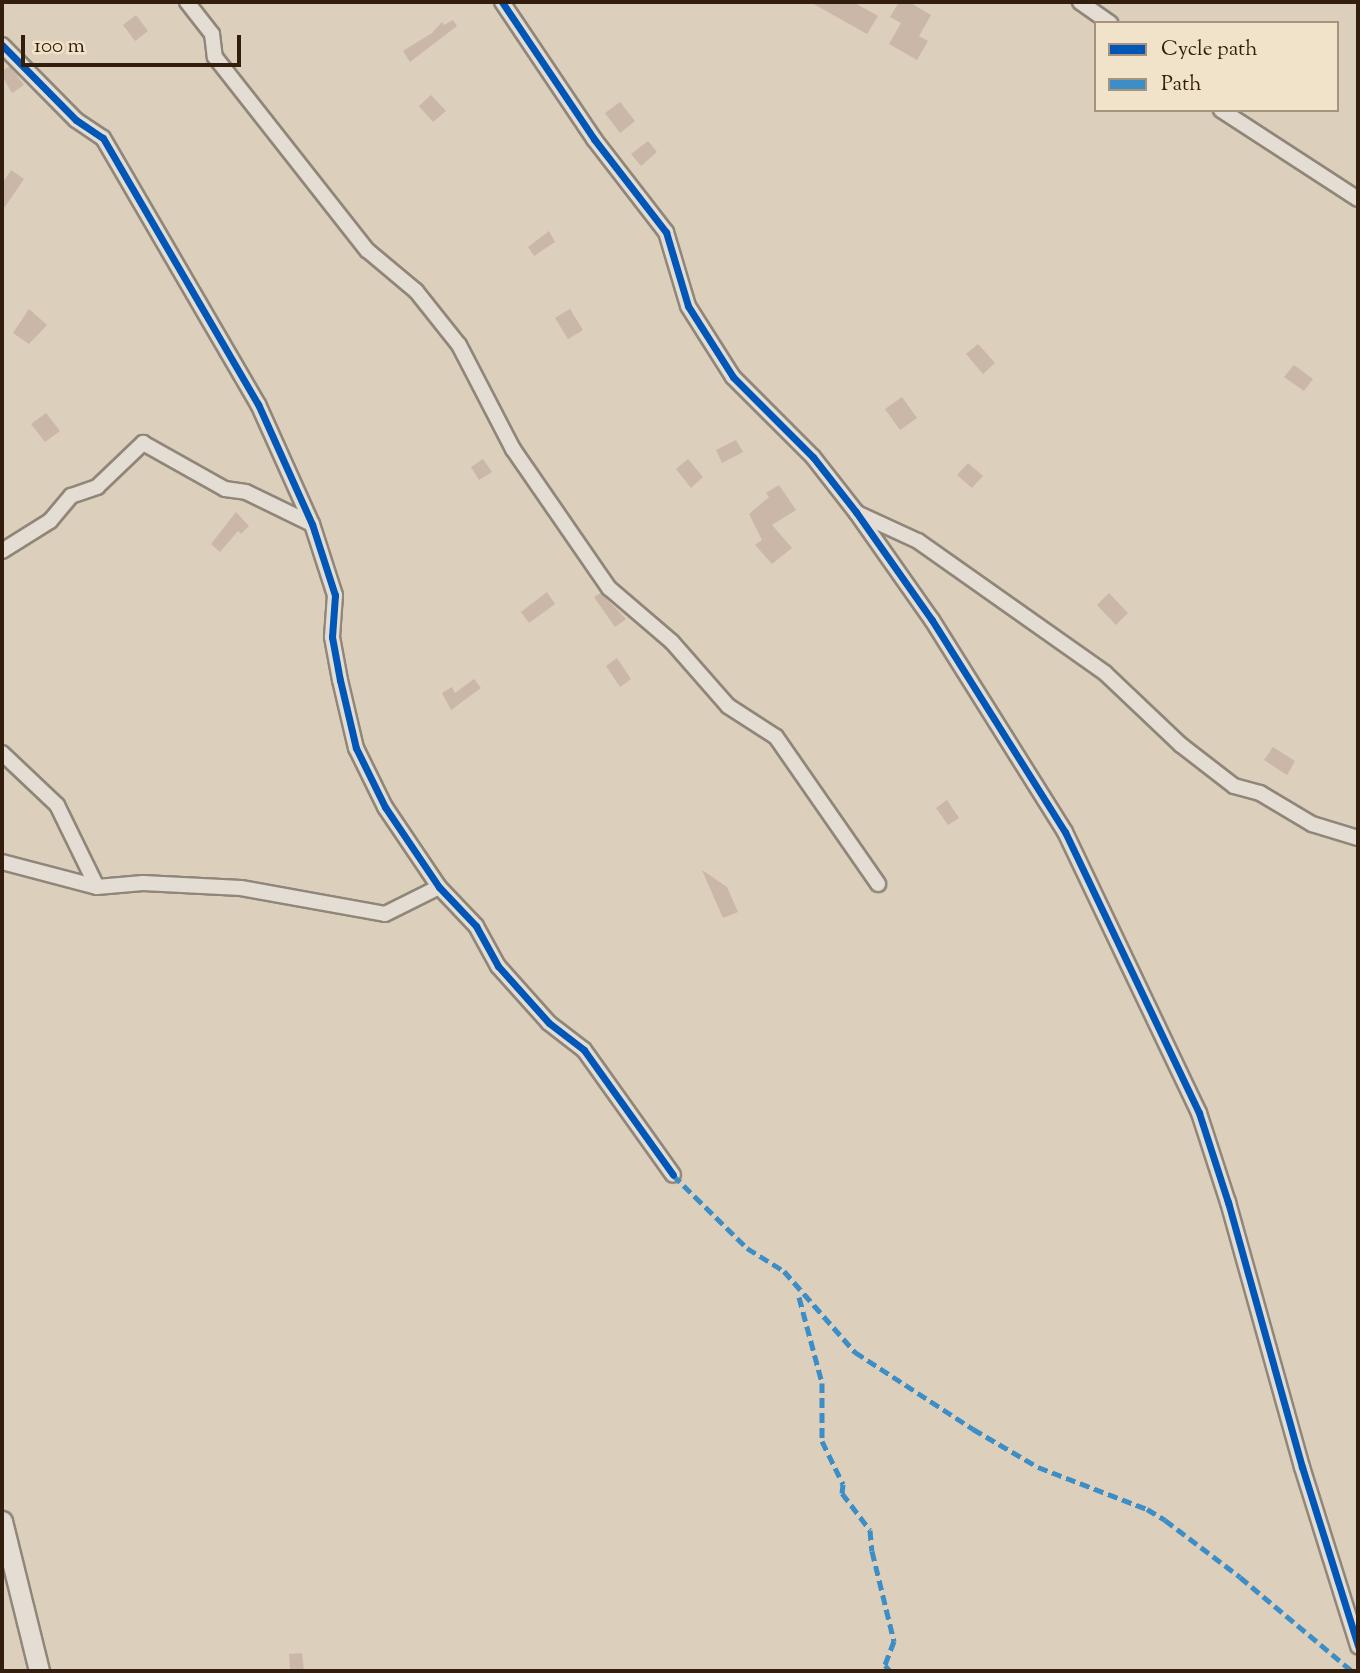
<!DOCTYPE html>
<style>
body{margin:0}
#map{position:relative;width:1360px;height:1673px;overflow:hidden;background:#dccfbb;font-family:"Sorts Mill Goudy",serif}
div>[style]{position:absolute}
.building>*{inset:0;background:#cab7a7}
.roads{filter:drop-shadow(2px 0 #908679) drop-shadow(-2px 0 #908679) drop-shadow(0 2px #908679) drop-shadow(0 -2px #908679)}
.minor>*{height:14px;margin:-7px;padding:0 7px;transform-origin:7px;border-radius:7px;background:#e3ddd3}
.secondary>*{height:19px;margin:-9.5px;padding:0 9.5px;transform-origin:9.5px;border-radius:9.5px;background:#e3ddd3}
.quiet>*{height:5px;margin-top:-2.5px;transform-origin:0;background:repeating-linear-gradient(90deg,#3d8dc6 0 10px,transparent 0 15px)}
.cycleway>*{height:7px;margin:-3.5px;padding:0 3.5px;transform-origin:3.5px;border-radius:3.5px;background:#0057b8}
span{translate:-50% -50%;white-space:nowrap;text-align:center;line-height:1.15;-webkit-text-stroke:6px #f1e2ca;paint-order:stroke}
.frame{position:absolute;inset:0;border:4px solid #331d0c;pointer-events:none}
.legend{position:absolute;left:1094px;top:21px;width:245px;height:91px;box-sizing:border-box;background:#f1e2ca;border:2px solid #a5937e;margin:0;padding:9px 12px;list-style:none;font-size:21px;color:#331d0c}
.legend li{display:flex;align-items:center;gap:14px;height:35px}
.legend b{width:35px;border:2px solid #a5937e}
.scale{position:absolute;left:21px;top:35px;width:220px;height:32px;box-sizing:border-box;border:4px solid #331d0c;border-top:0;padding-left:9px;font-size:21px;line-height:24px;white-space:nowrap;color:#331d0c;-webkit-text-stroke:5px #f1e2ca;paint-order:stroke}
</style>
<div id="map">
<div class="building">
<div style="clip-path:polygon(810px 2px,853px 2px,878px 16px,867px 34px)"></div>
<div style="clip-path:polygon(899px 2px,909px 2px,931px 15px,919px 36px,928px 41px,917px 60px,889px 44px,901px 23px,890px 17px)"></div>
<div style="clip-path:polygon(136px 15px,148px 31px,135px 41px,123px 25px)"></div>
<div style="clip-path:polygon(453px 20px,457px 26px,410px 62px,403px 51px,432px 33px,442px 22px,444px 25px)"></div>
<div style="clip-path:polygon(10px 66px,24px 85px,12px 93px,2px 76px,2px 71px)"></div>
<div style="clip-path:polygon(431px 95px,446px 111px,433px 122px,419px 106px)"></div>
<div style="clip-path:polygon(620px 102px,635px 121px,620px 133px,605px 113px)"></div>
<div style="clip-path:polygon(648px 141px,657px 152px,641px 166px,631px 154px)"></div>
<div style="clip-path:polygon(11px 170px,24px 179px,2px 211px,2px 184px)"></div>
<div style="clip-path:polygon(549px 231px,555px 242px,534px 256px,528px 247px)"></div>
<div style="clip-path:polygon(29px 309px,47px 325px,29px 344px,13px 333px)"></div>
<div style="clip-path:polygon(570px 309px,583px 330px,568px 339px,555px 318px)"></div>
<div style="clip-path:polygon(978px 344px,995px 363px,983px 374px,966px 354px)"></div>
<div style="clip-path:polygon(1294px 365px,1313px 379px,1304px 391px,1284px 377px)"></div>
<div style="clip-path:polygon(902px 397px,917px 418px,900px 430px,885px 409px)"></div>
<div style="clip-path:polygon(46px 413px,60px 431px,45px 442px,31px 424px)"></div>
<div style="clip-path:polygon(736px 440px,743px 452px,722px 463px,716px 450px)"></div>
<div style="clip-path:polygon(483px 459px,492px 472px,479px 480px,471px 467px)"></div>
<div style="clip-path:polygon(688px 459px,703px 477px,691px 488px,676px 469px)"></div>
<div style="clip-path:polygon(968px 463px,983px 476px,972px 488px,957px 475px)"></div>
<div style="clip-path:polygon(779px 485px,796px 510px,772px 525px,792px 548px,772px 564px,755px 545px,762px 540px,749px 514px,769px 497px,766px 493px)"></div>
<div style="clip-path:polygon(236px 512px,249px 526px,241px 534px,238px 531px,220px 552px,211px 544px)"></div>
<div style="clip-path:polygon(547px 592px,555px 604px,529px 623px,521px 612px)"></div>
<div style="clip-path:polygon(601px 593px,626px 619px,615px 627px,594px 597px)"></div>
<div style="clip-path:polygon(1109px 593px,1128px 613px,1116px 625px,1097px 605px)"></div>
<div style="clip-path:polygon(617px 658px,631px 679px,620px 687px,606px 666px)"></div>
<div style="clip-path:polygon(474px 679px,481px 688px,451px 710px,442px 693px,452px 687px,455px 693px)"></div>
<div style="clip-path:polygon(1273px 747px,1295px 761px,1287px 775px,1264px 760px)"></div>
<div style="clip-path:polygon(947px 800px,959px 818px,948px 825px,936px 808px)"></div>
<div style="clip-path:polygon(702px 870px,727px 887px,738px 912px,723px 918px)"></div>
<div style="clip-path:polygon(302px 1653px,304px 1671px,290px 1671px,289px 1654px)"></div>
</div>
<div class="roads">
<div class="minor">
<div style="left:187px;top:2px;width:41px;rotate:52deg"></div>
<div style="left:212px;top:34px;width:23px;rotate:83deg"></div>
<div style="left:215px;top:57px;width:246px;rotate:51.8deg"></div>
<div style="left:367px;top:250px;width:64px;rotate:39.9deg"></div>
<div style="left:416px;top:291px;width:69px;rotate:51.5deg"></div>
<div style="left:459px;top:345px;width:117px;rotate:62.6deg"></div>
<div style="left:513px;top:449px;width:169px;rotate:55.4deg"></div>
<div style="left:609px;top:588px;width:83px;rotate:40.6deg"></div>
<div style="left:672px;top:642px;width:85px;rotate:48.8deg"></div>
<div style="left:728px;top:706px;width:57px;rotate:32.9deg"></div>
<div style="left:776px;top:737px;width:179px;rotate:55.2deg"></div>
<div style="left:502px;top:2px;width:165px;rotate:56.1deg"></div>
<div style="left:594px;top:139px;width:118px;rotate:52.3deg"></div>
<div style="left:666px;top:232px;width:77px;rotate:73.4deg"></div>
<div style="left:688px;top:306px;width:84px;rotate:57.6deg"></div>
<div style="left:733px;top:377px;width:113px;rotate:45deg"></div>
<div style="left:813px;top:457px;width:70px;rotate:52deg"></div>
<div style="left:856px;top:512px;width:132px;rotate:54.9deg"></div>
<div style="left:932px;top:620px;width:250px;rotate:57.9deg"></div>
<div style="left:1065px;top:832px;width:311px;rotate:64.5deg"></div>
<div style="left:1199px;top:1113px;width:94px;rotate:72deg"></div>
<div style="left:1228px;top:1202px;width:275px;rotate:74.4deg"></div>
<div style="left:1302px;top:1467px;width:188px;rotate:72.6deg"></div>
<div style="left:1080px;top:2px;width:37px;rotate:35deg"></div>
<div style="left:2px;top:45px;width:105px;rotate:45.4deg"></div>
<div style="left:76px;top:120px;width:32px;rotate:34deg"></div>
<div style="left:103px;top:138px;width:308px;rotate:59.8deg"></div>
<div style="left:258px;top:404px;width:132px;rotate:65.8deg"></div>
<div style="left:312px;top:524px;width:75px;rotate:72.1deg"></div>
<div style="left:335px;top:595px;width:42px;rotate:94.1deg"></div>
<div style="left:332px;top:637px;width:44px;rotate:79.5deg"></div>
<div style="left:340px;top:680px;width:70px;rotate:76.8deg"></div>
<div style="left:356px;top:748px;width:66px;rotate:63.8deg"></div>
<div style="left:385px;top:807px;width:97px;rotate:56deg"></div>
<div style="left:439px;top:887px;width:54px;rotate:46.5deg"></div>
<div style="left:476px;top:926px;width:46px;rotate:61.2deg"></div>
<div style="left:498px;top:966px;width:76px;rotate:48.2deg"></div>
<div style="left:549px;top:1023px;width:44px;rotate:37.6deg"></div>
<div style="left:584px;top:1050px;width:153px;rotate:54.5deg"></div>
<div style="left:1221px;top:110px;width:163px;rotate:33deg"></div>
<div style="left:857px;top:513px;width:67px;rotate:24.7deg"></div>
<div style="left:918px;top:541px;width:229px;rotate:35.2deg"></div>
<div style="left:1105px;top:673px;width:105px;rotate:43.5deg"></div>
<div style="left:1181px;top:745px;width:67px;rotate:37.7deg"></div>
<div style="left:1234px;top:786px;width:27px;rotate:15deg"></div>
<div style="left:1260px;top:793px;width:61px;rotate:30.8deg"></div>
<div style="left:1312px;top:824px;width:48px;rotate:16.9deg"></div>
<div style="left:2px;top:551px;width:57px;rotate:-32deg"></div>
<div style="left:50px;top:521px;width:33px;rotate:-50deg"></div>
<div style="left:71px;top:496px;width:28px;rotate:-19deg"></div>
<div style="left:97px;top:487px;width:64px;rotate:-43.7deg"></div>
<div style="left:143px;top:443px;width:94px;rotate:29.3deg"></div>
<div style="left:225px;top:489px;width:21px;rotate:8deg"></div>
<div style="left:246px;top:492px;width:73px;rotate:25.9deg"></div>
<div style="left:2px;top:753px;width:76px;rotate:43.4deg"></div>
<div style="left:57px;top:805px;width:91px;rotate:64deg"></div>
<div style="left:2px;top:862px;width:98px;rotate:14.7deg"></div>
<div style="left:97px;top:887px;width:46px;rotate:-5deg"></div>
<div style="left:143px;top:883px;width:98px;rotate:2.9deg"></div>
<div style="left:241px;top:888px;width:146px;rotate:10.2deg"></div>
<div style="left:385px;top:914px;width:60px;rotate:-26.6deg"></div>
</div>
<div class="secondary">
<div style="left:2px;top:1521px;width:154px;rotate:76.1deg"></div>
</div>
</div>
<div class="quiet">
<div style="left:673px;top:1175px;width:104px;rotate:44.6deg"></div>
<div style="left:747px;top:1248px;width:44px;rotate:31.9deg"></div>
<div style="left:784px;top:1271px;width:108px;rotate:48.8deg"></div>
<div style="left:855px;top:1352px;width:141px;rotate:33.1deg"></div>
<div style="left:973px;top:1429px;width:75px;rotate:30.3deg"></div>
<div style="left:1038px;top:1467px;width:117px;rotate:21.1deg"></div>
<div style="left:1147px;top:1509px;width:21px;rotate:31deg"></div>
<div style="left:1165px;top:1520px;width:94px;rotate:37.2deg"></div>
<div style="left:1240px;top:1577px;width:146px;rotate:40deg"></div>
<div style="left:799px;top:1297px;width:89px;rotate:75deg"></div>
<div style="left:822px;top:1383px;width:58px;rotate:90deg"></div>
<div style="left:822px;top:1441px;width:48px;rotate:64deg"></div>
<div style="left:843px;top:1484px;width:9px;rotate:96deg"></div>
<div style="left:842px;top:1493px;width:46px;rotate:52.9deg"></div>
<div style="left:870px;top:1530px;width:21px;rotate:85deg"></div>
<div style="left:872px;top:1551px;width:93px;rotate:76.3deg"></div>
<div style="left:894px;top:1641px;width:26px;rotate:111deg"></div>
<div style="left:885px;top:1665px;width:8px;rotate:50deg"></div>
</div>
<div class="cycleway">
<div style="left:502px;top:2px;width:165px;rotate:56.1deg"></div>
<div style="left:594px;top:139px;width:118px;rotate:52.3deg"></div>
<div style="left:666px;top:232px;width:77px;rotate:73.4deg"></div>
<div style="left:688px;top:306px;width:84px;rotate:57.6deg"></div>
<div style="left:733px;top:377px;width:113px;rotate:45deg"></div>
<div style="left:813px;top:457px;width:70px;rotate:52deg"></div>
<div style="left:856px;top:512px;width:132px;rotate:54.9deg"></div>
<div style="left:932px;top:620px;width:250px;rotate:57.9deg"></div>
<div style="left:1065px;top:832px;width:311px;rotate:64.5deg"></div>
<div style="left:1199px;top:1113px;width:94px;rotate:72deg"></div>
<div style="left:1228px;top:1202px;width:275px;rotate:74.4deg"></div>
<div style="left:1302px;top:1467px;width:188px;rotate:72.6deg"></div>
<div style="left:2px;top:45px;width:105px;rotate:45.4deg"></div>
<div style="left:76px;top:120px;width:32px;rotate:34deg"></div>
<div style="left:103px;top:138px;width:308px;rotate:59.8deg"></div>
<div style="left:258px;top:404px;width:132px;rotate:65.8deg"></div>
<div style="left:312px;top:524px;width:75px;rotate:72.1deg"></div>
<div style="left:335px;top:595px;width:42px;rotate:94.1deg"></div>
<div style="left:332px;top:637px;width:44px;rotate:79.5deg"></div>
<div style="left:340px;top:680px;width:70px;rotate:76.8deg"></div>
<div style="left:356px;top:748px;width:66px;rotate:63.8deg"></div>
<div style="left:385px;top:807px;width:97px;rotate:56deg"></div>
<div style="left:439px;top:887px;width:54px;rotate:46.5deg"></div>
<div style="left:476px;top:926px;width:46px;rotate:61.2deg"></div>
<div style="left:498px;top:966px;width:76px;rotate:48.2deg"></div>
<div style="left:549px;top:1023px;width:44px;rotate:37.6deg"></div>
<div style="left:584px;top:1050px;width:153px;rotate:54.5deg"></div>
</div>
<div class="frame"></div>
<ul class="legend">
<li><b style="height:9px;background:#0057b8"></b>Cycle path</li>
<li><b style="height:9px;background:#3d8dc6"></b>Path</li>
</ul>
<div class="scale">100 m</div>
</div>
